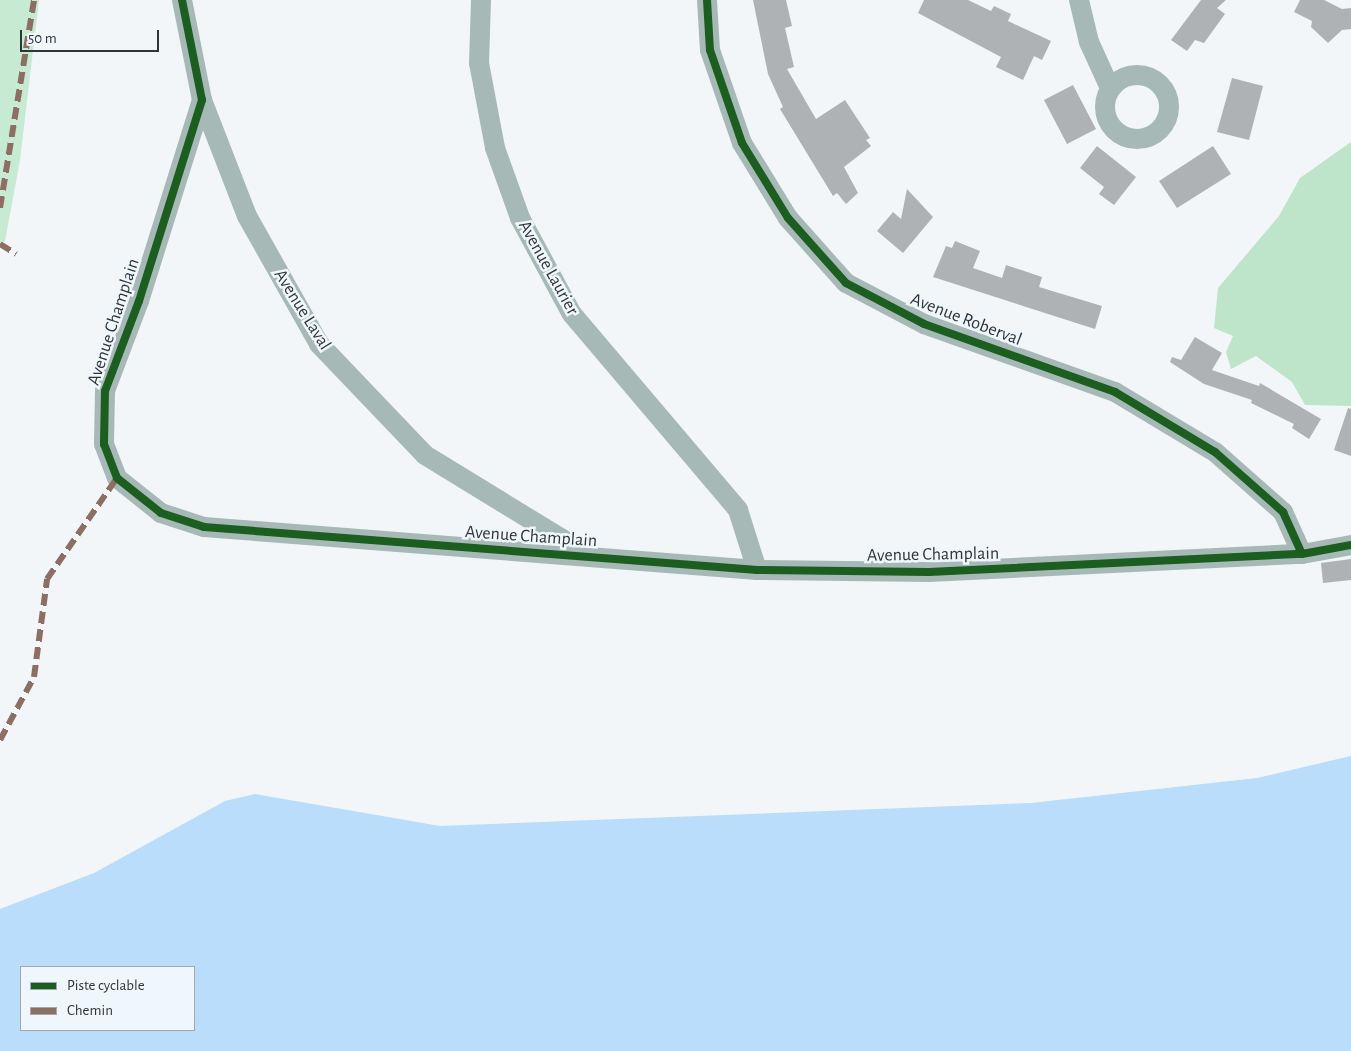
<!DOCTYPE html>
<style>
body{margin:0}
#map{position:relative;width:1351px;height:1051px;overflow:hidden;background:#f2f6f9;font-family:"Alegreya Sans",sans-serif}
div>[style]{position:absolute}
.green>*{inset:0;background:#c7ead2}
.forest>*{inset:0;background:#bee4ca}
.water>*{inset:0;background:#b9ddfb}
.building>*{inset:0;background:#afb2b4}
.street>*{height:20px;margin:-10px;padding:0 10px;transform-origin:10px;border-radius:10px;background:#a7b9b6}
.street>.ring{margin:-10px;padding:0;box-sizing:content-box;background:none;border:20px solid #a7b9b6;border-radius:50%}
.quiet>*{height:6px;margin-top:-3px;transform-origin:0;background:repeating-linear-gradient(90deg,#8d6e63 0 12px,transparent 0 18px)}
.cycleway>*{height:8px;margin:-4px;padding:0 4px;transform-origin:4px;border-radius:4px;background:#1b5e20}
span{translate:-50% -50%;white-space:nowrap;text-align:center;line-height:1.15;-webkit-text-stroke:5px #eff6fc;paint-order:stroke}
.street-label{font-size:18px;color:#313436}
.legend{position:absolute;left:20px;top:966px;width:175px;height:65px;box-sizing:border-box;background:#eff6fc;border:1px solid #a3a8ad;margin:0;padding:6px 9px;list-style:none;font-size:15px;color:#313436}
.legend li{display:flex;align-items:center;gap:10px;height:25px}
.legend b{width:25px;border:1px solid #a3a8ad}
.scale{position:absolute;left:20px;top:30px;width:139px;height:22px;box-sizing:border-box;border:2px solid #313436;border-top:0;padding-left:6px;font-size:15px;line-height:18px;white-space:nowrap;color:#313436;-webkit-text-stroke:4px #eff6fc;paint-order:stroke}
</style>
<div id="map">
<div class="green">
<div style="clip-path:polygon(0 0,39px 0,20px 160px,5px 241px,0 244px)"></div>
</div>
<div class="forest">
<div style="clip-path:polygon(1351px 142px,1351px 406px,1305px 405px,1292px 382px,1256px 356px,1231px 369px,1226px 352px,1233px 336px,1214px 328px,1218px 288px,1279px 216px,1300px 178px)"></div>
</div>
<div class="water">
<div style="clip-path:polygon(evenodd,1351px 756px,1351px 1051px,0 1051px,0 909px,94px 873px,225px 801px,255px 794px,440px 826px,1031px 803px,1257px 778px,1351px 756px,21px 967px,194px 967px,194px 1030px,21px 1030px,21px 967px)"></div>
</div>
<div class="building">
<div style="clip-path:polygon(753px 0,786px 0,792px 26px,785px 28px,794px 67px,787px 69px,816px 119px,845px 100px,870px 138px,866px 140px,871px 146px,844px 167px,858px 193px,846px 204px,837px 193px,833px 196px,780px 109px,783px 107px,768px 74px)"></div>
<div style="clip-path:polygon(924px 0,968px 0,991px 11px,994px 6px,1011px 14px,1008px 21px,1051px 41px,1042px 60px,1034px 56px,1023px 80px,996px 67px,1001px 57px,918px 13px)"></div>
<div style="clip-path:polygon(1201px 0,1226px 0,1217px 8px,1225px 14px,1204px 43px,1195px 40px,1187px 51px,1171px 40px)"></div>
<div style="clip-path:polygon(1300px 0,1324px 0,1342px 9px,1351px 8px,1351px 29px,1342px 30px,1328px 43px,1311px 27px,1312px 21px,1294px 12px)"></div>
<div style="clip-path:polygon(1232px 78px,1263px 86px,1249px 140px,1217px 132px)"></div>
<div style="clip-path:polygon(1073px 85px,1096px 129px,1067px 144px,1044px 100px)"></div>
<div style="clip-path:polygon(1097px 146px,1136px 177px,1114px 205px,1099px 194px,1104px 187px,1080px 168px)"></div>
<div style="clip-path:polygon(1213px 146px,1231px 174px,1177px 208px,1159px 181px)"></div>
<div style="clip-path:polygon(907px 189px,933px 217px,903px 253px,877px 231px,893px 212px,901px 219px)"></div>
<div style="clip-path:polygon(955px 241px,980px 251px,973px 268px,1002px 278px,1006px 265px,1042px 277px,1039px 287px,1102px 306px,1095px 329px,933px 277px,946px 246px,952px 248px)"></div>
<div style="clip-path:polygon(1195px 337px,1222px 353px,1212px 370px,1259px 386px,1260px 383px,1321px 419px,1309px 439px,1292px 428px,1294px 424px,1251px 403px,1252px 400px,1204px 384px,1170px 362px,1172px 357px,1181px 360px)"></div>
<div style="clip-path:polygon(1348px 408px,1351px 409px,1351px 456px,1334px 450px)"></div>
<div style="clip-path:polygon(1351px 559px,1351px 580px,1323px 583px,1321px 563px)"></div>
</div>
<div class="street">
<div style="left:182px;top:0;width:102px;rotate:78.7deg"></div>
<div style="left:202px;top:100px;width:124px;rotate:68.8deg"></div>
<div style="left:247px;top:216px;width:147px;rotate:60.6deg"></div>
<div style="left:319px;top:344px;width:153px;rotate:46.3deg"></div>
<div style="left:425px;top:455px;width:161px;rotate:31.5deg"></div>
<div style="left:562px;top:539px;width:15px;rotate:82deg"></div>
<div style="left:481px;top:0;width:63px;rotate:91.8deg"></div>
<div style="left:479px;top:63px;width:86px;rotate:79.3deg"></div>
<div style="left:495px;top:148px;width:74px;rotate:70.3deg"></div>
<div style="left:520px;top:218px;width:109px;rotate:61.6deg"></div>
<div style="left:572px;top:314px;width:257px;rotate:49.7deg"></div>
<div style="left:738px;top:510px;width:63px;rotate:72.4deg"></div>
<div style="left:707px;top:0;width:50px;rotate:86.6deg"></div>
<div style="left:710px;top:50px;width:98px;rotate:71deg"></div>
<div style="left:742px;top:143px;width:88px;rotate:58.5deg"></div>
<div style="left:788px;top:218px;width:87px;rotate:48.3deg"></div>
<div style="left:846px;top:283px;width:88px;rotate:27.7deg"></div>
<div style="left:924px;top:324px;width:203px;rotate:19.6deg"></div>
<div style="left:1115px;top:392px;width:117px;rotate:31deg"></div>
<div style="left:1215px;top:452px;width:91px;rotate:41.4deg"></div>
<div style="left:1283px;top:512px;width:46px;rotate:65.7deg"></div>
<div style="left:1079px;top:0;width:43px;rotate:76.6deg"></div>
<div style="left:1089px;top:42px;width:51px;rotate:65.5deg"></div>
<div class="ring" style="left:1105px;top:75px;width:44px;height:44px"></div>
<div style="left:202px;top:100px;width:211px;rotate:107.4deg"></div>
<div style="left:139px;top:301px;width:96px;rotate:110.7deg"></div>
<div style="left:105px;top:391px;width:53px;rotate:91.1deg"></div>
<div style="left:104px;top:444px;width:36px;rotate:69deg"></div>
<div style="left:117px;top:478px;width:56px;rotate:38.5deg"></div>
<div style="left:161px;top:513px;width:45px;rotate:18deg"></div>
<div style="left:204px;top:527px;width:555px;rotate:4.45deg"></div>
<div style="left:757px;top:570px;width:172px;rotate:0.7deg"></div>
<div style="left:929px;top:572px;width:373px;rotate:-2.8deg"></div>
<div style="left:1302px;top:554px;width:50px;rotate:-10.4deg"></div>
</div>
<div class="quiet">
<div style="left:0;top:208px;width:211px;rotate:-80.7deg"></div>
<div style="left:0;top:244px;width:19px;rotate:32deg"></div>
<div style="left:0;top:740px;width:72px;rotate:-61.6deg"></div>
<div style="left:34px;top:677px;width:99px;rotate:-82.4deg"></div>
<div style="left:47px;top:579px;width:123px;rotate:-55.3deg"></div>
</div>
<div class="cycleway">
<div style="left:182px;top:0;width:102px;rotate:78.7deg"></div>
<div style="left:202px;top:100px;width:211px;rotate:107.4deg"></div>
<div style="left:139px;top:301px;width:96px;rotate:110.7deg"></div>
<div style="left:105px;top:391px;width:53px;rotate:91.1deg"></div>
<div style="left:104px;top:444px;width:36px;rotate:69deg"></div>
<div style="left:117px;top:478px;width:56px;rotate:38.5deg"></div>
<div style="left:161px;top:513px;width:45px;rotate:18deg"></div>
<div style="left:204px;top:527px;width:555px;rotate:4.45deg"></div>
<div style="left:757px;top:570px;width:172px;rotate:0.7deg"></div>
<div style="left:929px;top:572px;width:373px;rotate:-2.8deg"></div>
<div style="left:1302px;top:554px;width:50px;rotate:-10.4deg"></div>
<div style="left:707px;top:0;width:50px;rotate:86.6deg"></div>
<div style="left:710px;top:50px;width:98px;rotate:71deg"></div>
<div style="left:742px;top:143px;width:88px;rotate:58.5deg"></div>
<div style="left:788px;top:218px;width:87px;rotate:48.3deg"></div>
<div style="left:846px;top:283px;width:88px;rotate:27.7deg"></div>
<div style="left:924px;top:324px;width:203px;rotate:19.6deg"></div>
<div style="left:1115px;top:392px;width:117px;rotate:31deg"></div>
<div style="left:1215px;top:452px;width:91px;rotate:41.4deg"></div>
<div style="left:1283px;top:512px;width:46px;rotate:65.7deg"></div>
</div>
<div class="street-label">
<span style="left:548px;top:268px;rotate:61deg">Avenue Laurier</span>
<span style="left:302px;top:310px;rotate:58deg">Avenue Laval</span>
<span style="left:966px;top:320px;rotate:21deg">Avenue Roberval</span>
<span style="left:114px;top:322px;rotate:-72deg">Avenue Champlain</span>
<span style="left:531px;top:537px;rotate:4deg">Avenue Champlain</span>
<span style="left:933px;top:555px;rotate:-1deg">Avenue Champlain</span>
</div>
<ul class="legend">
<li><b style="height:6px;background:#1b5e20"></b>Piste cyclable</li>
<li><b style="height:6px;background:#8d6e63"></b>Chemin</li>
</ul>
<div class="scale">50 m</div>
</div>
